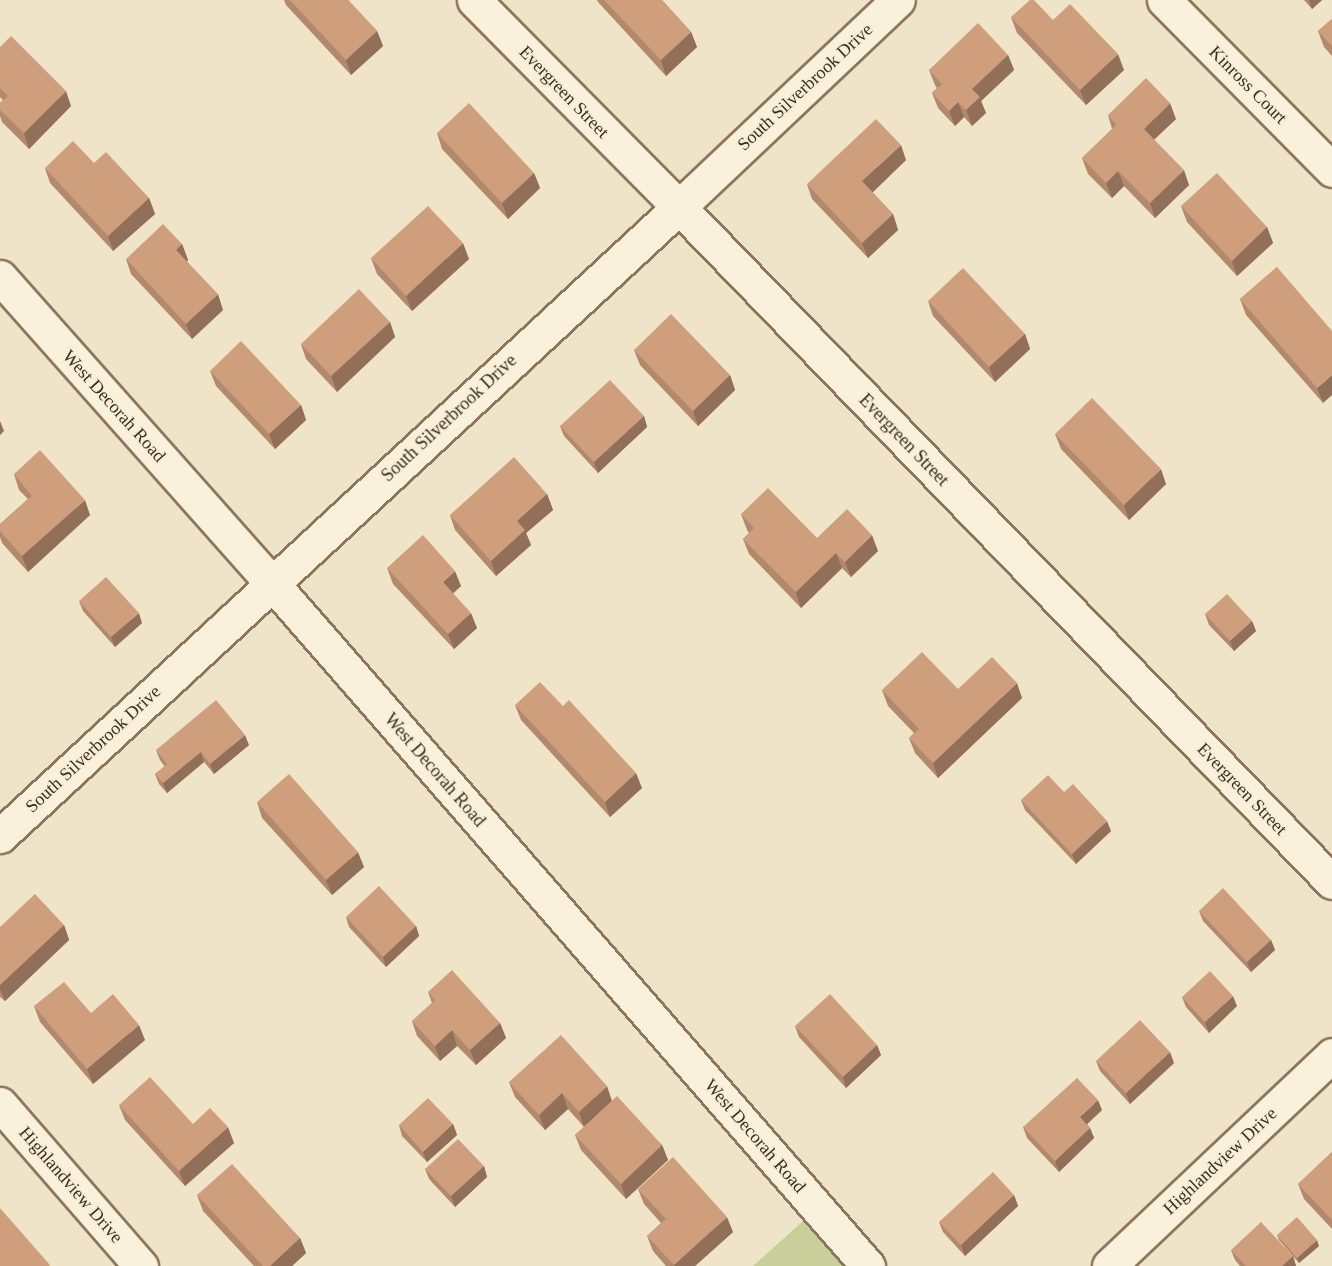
<!DOCTYPE html>
<style>
body{margin:0}
#map{position:relative;width:1332px;height:1266px;overflow:hidden;background:#f0e4c8;font-family:Georgia,serif}
div>[style]{position:absolute}
.green>*{inset:0;background:#c9cf9b}
.roads{filter:drop-shadow(2px 0 #8d765c) drop-shadow(-2px 0 #8d765c) drop-shadow(0 2px #8d765c) drop-shadow(0 -2px #8d765c)}
.minor>*{height:33px;margin:-16.5px;padding:0 16.5px;transform-origin:16.5px;border-radius:16.5px;background:#faf1dc}
.wall>*{inset:0;background:#b2896c}
.shaded-wall>*{inset:0;background:#916f58}
.building>*{inset:0;background:#cf9f7d}
span{translate:-50% -50%;white-space:nowrap;text-align:center;line-height:1.15;-webkit-text-stroke:4.5px #f7eed8;paint-order:stroke}
.street-label{font-size:18px;color:#3d2e20}
</style>
<div id="map">
<div class="green">
<div style="clip-path:polygon(803px 1221px,843px 1266px,753px 1266px)"></div>
</div>
<div class="roads">
<div class="minor">
<div style="left:474px;top:0;width:291px;rotate:45.3deg"></div>
<div style="left:679px;top:207px;width:939px;rotate:45.95deg"></div>
<div style="left:1164px;top:0;width:239px;rotate:45.3deg"></div>
<div style="left:0;top:277px;width:408px;rotate:48.4deg"></div>
<div style="left:271px;top:582px;width:908px;rotate:48.89deg"></div>
<div style="left:0;top:836px;width:926px;rotate:-42.81deg"></div>
<div style="left:679px;top:207px;width:301px;rotate:-43.4deg"></div>
<div style="left:0;top:1104px;width:215px;rotate:49deg"></div>
<div style="left:1109px;top:1266px;width:307px;rotate:-43.4deg"></div>
</div>
</div>
<div class="wall">
<div style="clip-path:polygon(284px 0,348px 0,377px 31px,383px 46px,351px 75px,286px 5px)"></div>
<div style="clip-path:polygon(597px 0,662px 0,691px 32px,697px 47px,666px 76px,598px 2px)"></div>
<div style="clip-path:polygon(1304px 0,1322px 0,1312px 9px)"></div>
<div style="clip-path:polygon(1011px 17px,1053px 20px,1124px 70px,1086px 105px,1017px 33px)"></div>
<div style="clip-path:polygon(1332px 19px,1332px 56px,1324px 47px,1318px 31px)"></div>
<div style="clip-path:polygon(0 47px,71px 106px,29px 149px,2px 122px,0 116px,0 103px,3px 100px,0 97px)"></div>
<div style="clip-path:polygon(1008px 55px,1014px 70px,981px 101px,986px 113px,972px 126px,964px 117px,955px 126px,938px 108px,932px 93px,937px 88px,935px 85px,929px 70px)"></div>
<div style="clip-path:polygon(1108px 115px,1176px 119px,1154px 140px,1189px 185px,1155px 218px,1124px 186px,1112px 198px,1088px 174px,1082px 158px,1112px 129px)"></div>
<div style="clip-path:polygon(437px 133px,534px 173px,540px 188px,508px 219px,442px 149px)"></div>
<div style="clip-path:polygon(906px 160px,872px 192px,893px 214px,898px 230px,868px 258px,812px 199px,807px 184px)"></div>
<div style="clip-path:polygon(94px 163px,149px 198px,155px 214px,113px 251px,50px 183px,45px 168px)"></div>
<div style="clip-path:polygon(1181px 206px,1267px 227px,1273px 243px,1237px 276px,1187px 222px)"></div>
<div style="clip-path:polygon(182px 244px,188px 260px,187px 261px,223px 310px,192px 339px,131px 274px,126px 259px)"></div>
<div style="clip-path:polygon(371px 258px,469px 259px,412px 311px,377px 274px)"></div>
<div style="clip-path:polygon(1277px 267px,1323px 403px,1246px 315px,1240px 299px)"></div>
<div style="clip-path:polygon(928px 301px,1025px 334px,1030px 349px,995px 382px,933px 316px)"></div>
<div style="clip-path:polygon(390px 322px,395px 337px,337px 392px,306px 359px,301px 344px)"></div>
<div style="clip-path:polygon(634px 350px,730px 375px,735px 390px,698px 426px,640px 365px)"></div>
<div style="clip-path:polygon(210px 371px,301px 405px,306px 420px,275px 449px,216px 386px)"></div>
<div style="clip-path:polygon(644px 416px,647px 427px,598px 473px,564px 436px,560px 426px)"></div>
<div style="clip-path:polygon(1055px 434px,1166px 484px,1129px 520px,1061px 449px)"></div>
<div style="clip-path:polygon(14px 474px,90px 515px,28px 572px,2px 543px,0 537px,0 524px,28px 499px,19px 490px)"></div>
<div style="clip-path:polygon(547px 494px,553px 510px,526px 533px,531px 545px,496px 576px,455px 530px,450px 515px)"></div>
<div style="clip-path:polygon(741px 514px,817px 538px,878px 551px,851px 577px,842px 568px,801px 608px,749px 554px,743px 539px,749px 533px,747px 530px)"></div>
<div style="clip-path:polygon(387px 568px,461px 586px,453px 593px,477px 628px,454px 649px,393px 584px)"></div>
<div style="clip-path:polygon(79px 601px,142px 623px,115px 647px,83px 611px)"></div>
<div style="clip-path:polygon(1205px 614px,1252px 621px,1256px 631px,1234px 651px,1209px 625px)"></div>
<div style="clip-path:polygon(882px 690px,1022px 698px,938px 778px,915px 753px,909px 738px,914px 733px,888px 706px)"></div>
<div style="clip-path:polygon(515px 705px,563px 706px,642px 788px,610px 817px,521px 720px)"></div>
<div style="clip-path:polygon(249px 745px,214px 774px,204px 762px,167px 793px,159px 784px,155px 774px,165px 767px,160px 760px,156px 750px)"></div>
<div style="clip-path:polygon(1064px 792px,1111px 831px,1076px 864px,1025px 810px,1021px 800px)"></div>
<div style="clip-path:polygon(257px 802px,364px 867px,332px 895px,262px 818px)"></div>
<div style="clip-path:polygon(1199px 911px,1271px 940px,1275px 950px,1251px 972px,1203px 921px)"></div>
<div style="clip-path:polygon(346px 917px,416px 926px,419px 936px,386px 967px,349px 927px)"></div>
<div style="clip-path:polygon(64px 925px,69px 940px,5px 1001px,0 997px,0 927px)"></div>
<div style="clip-path:polygon(428px 992px,500px 1023px,506px 1038px,476px 1065px,457px 1046px,440px 1061px,417px 1036px,412px 1021px,432px 1003px)"></div>
<div style="clip-path:polygon(1182px 997px,1237px 1006px,1209px 1033px,1186px 1007px)"></div>
<div style="clip-path:polygon(34px 1006px,91px 1013px,145px 1040px,93px 1084px,40px 1022px)"></div>
<div style="clip-path:polygon(795px 1026px,877px 1045px,881px 1055px,846px 1088px,799px 1037px)"></div>
<div style="clip-path:polygon(1096px 1061px,1174px 1063px,1130px 1104px,1100px 1071px)"></div>
<div style="clip-path:polygon(509px 1082px,612px 1101px,662px 1145px,668px 1160px,626px 1199px,581px 1150px,575px 1135px,584px 1127px,568px 1109px,545px 1130px,515px 1097px)"></div>
<div style="clip-path:polygon(119px 1105px,234px 1143px,185px 1186px,125px 1120px)"></div>
<div style="clip-path:polygon(1102px 1110px,1087px 1124px,1090px 1128px,1094px 1138px,1059px 1172px,1027px 1138px,1023px 1127px)"></div>
<div style="clip-path:polygon(453px 1124px,457px 1135px,427px 1162px,402px 1136px,399px 1125px)"></div>
<div style="clip-path:polygon(1332px 1152px,1332px 1229px,1304px 1199px,1298px 1184px)"></div>
<div style="clip-path:polygon(484px 1166px,487px 1177px,455px 1207px,429px 1179px,425px 1169px)"></div>
<div style="clip-path:polygon(638px 1189px,733px 1232px,695px 1266px,666px 1266px,653px 1251px,647px 1236px,661px 1223px,644px 1204px)"></div>
<div style="clip-path:polygon(197px 1195px,300px 1238px,306px 1253px,292px 1266px,254px 1266px,203px 1211px)"></div>
<div style="clip-path:polygon(1014px 1195px,1018px 1206px,965px 1256px,943px 1232px,939px 1222px)"></div>
<div style="clip-path:polygon(1277px 1235px,1319px 1246px,1299px 1263px,1279px 1240px)"></div>
<div style="clip-path:polygon(1231px 1250px,1293px 1256px,1296px 1266px,1240px 1266px,1235px 1260px)"></div>
</div>
<div class="shaded-wall">
<div style="clip-path:polygon(1309px 0,1322px 0,1312px 9px)"></div>
<div style="clip-path:polygon(377px 31px,383px 46px,351px 75px,346px 60px)"></div>
<div style="clip-path:polygon(691px 32px,697px 47px,666px 76px,661px 60px)"></div>
<div style="clip-path:polygon(1118px 54px,1124px 70px,1086px 105px,1080px 90px)"></div>
<div style="clip-path:polygon(1008px 55px,1014px 70px,981px 101px,986px 113px,972px 126px,966px 110px,972px 89px)"></div>
<div style="clip-path:polygon(66px 91px,71px 106px,29px 149px,24px 133px)"></div>
<div style="clip-path:polygon(958px 102px,964px 117px,955px 126px,949px 111px)"></div>
<div style="clip-path:polygon(1170px 103px,1176px 119px,1149px 144px,1144px 129px)"></div>
<div style="clip-path:polygon(901px 145px,906px 160px,868px 197px,862px 181px)"></div>
<div style="clip-path:polygon(1184px 170px,1189px 185px,1155px 218px,1150px 203px)"></div>
<div style="clip-path:polygon(1118px 171px,1124px 186px,1112px 198px,1106px 183px)"></div>
<div style="clip-path:polygon(534px 173px,540px 188px,508px 219px,502px 203px)"></div>
<div style="clip-path:polygon(149px 198px,155px 214px,113px 251px,108px 236px)"></div>
<div style="clip-path:polygon(893px 214px,898px 230px,868px 258px,862px 243px)"></div>
<div style="clip-path:polygon(1267px 227px,1273px 243px,1237px 276px,1232px 261px)"></div>
<div style="clip-path:polygon(463px 243px,469px 259px,412px 311px,406px 296px)"></div>
<div style="clip-path:polygon(182px 244px,188px 260px,182px 265px,176px 250px)"></div>
<div style="clip-path:polygon(218px 294px,223px 310px,192px 339px,186px 324px)"></div>
<div style="clip-path:polygon(390px 322px,395px 337px,337px 392px,331px 376px)"></div>
<div style="clip-path:polygon(1025px 334px,1030px 349px,995px 382px,989px 367px)"></div>
<div style="clip-path:polygon(730px 375px,735px 390px,698px 426px,693px 411px)"></div>
<div style="clip-path:polygon(1332px 375px,1332px 395px,1323px 403px,1317px 388px)"></div>
<div style="clip-path:polygon(301px 405px,306px 420px,275px 449px,269px 434px)"></div>
<div style="clip-path:polygon(644px 416px,647px 427px,598px 473px,594px 462px)"></div>
<div style="clip-path:polygon(0 421px,4px 431px,0 435px)"></div>
<div style="clip-path:polygon(1161px 469px,1166px 484px,1129px 520px,1124px 505px)"></div>
<div style="clip-path:polygon(547px 494px,553px 510px,526px 533px,531px 545px,496px 576px,491px 561px,517px 521px)"></div>
<div style="clip-path:polygon(85px 500px,90px 515px,28px 572px,22px 556px)"></div>
<div style="clip-path:polygon(872px 535px,878px 551px,851px 577px,845px 562px)"></div>
<div style="clip-path:polygon(836px 553px,842px 568px,801px 608px,796px 592px)"></div>
<div style="clip-path:polygon(455px 571px,461px 586px,448px 598px,443px 582px)"></div>
<div style="clip-path:polygon(139px 613px,142px 623px,115px 647px,111px 637px)"></div>
<div style="clip-path:polygon(471px 613px,477px 628px,454px 649px,448px 634px)"></div>
<div style="clip-path:polygon(1252px 621px,1256px 631px,1234px 651px,1230px 641px)"></div>
<div style="clip-path:polygon(1017px 683px,1022px 698px,938px 778px,933px 763px)"></div>
<div style="clip-path:polygon(245px 735px,249px 745px,214px 774px,210px 764px)"></div>
<div style="clip-path:polygon(201px 752px,204px 762px,167px 793px,163px 783px)"></div>
<div style="clip-path:polygon(636px 773px,642px 788px,610px 817px,605px 802px)"></div>
<div style="clip-path:polygon(1107px 821px,1111px 831px,1076px 864px,1072px 854px)"></div>
<div style="clip-path:polygon(358px 852px,364px 867px,332px 895px,326px 880px)"></div>
<div style="clip-path:polygon(64px 925px,69px 940px,5px 1001px,0 989px,0 985px)"></div>
<div style="clip-path:polygon(416px 926px,419px 936px,386px 967px,383px 957px)"></div>
<div style="clip-path:polygon(1271px 940px,1275px 950px,1251px 972px,1247px 962px)"></div>
<div style="clip-path:polygon(1233px 996px,1237px 1006px,1209px 1033px,1205px 1022px)"></div>
<div style="clip-path:polygon(500px 1023px,506px 1038px,476px 1065px,470px 1050px)"></div>
<div style="clip-path:polygon(139px 1025px,145px 1040px,93px 1084px,87px 1069px)"></div>
<div style="clip-path:polygon(452px 1030px,457px 1046px,440px 1061px,435px 1046px)"></div>
<div style="clip-path:polygon(877px 1045px,881px 1055px,846px 1088px,843px 1077px)"></div>
<div style="clip-path:polygon(1170px 1052px,1174px 1063px,1130px 1104px,1126px 1093px)"></div>
<div style="clip-path:polygon(607px 1086px,612px 1101px,584px 1127px,579px 1112px)"></div>
<div style="clip-path:polygon(562px 1093px,568px 1109px,545px 1130px,539px 1115px)"></div>
<div style="clip-path:polygon(1098px 1100px,1102px 1110px,1084px 1127px,1080px 1117px)"></div>
<div style="clip-path:polygon(453px 1124px,457px 1135px,427px 1162px,423px 1152px)"></div>
<div style="clip-path:polygon(228px 1127px,234px 1143px,185px 1186px,179px 1171px)"></div>
<div style="clip-path:polygon(1090px 1128px,1094px 1138px,1059px 1172px,1055px 1161px)"></div>
<div style="clip-path:polygon(662px 1145px,668px 1160px,626px 1199px,621px 1184px)"></div>
<div style="clip-path:polygon(484px 1166px,487px 1177px,455px 1207px,451px 1196px)"></div>
<div style="clip-path:polygon(1014px 1195px,1018px 1206px,965px 1256px,961px 1245px)"></div>
<div style="clip-path:polygon(727px 1217px,733px 1232px,695px 1266px,674px 1266px,674px 1265px)"></div>
<div style="clip-path:polygon(300px 1238px,306px 1253px,292px 1266px,270px 1266px)"></div>
<div style="clip-path:polygon(1317px 1240px,1319px 1246px,1299px 1263px,1297px 1258px)"></div>
<div style="clip-path:polygon(1293px 1256px,1296px 1266px,1282px 1266px)"></div>
</div>
<div class="building">
<div style="clip-path:polygon(290px 0,348px 0,377px 31px,346px 60px)"></div>
<div style="clip-path:polygon(604px 0,662px 0,691px 32px,661px 60px)"></div>
<div style="clip-path:polygon(1030px 0,1034px 0,1053px 20px,1070px 4px,1118px 54px,1080px 90px,1011px 17px)"></div>
<div style="clip-path:polygon(1332px 19px,1332px 46px,1318px 31px)"></div>
<div style="clip-path:polygon(978px 23px,1008px 55px,972px 89px,980px 97px,966px 110px,958px 102px,949px 111px,932px 93px,942px 84px,929px 70px)"></div>
<div style="clip-path:polygon(11px 36px,66px 91px,24px 133px,0 110px,0 103px,8px 96px,0 88px,0 47px)"></div>
<div style="clip-path:polygon(1146px 78px,1170px 103px,1144px 129px,1184px 170px,1150px 203px,1118px 171px,1106px 183px,1082px 158px,1116px 125px,1108px 115px)"></div>
<div style="clip-path:polygon(469px 103px,534px 173px,502px 203px,437px 133px)"></div>
<div style="clip-path:polygon(876px 119px,901px 145px,862px 181px,893px 214px,862px 243px,807px 184px)"></div>
<div style="clip-path:polygon(73px 141px,94px 163px,106px 152px,149px 198px,108px 236px,45px 168px)"></div>
<div style="clip-path:polygon(1217px 173px,1267px 227px,1232px 261px,1181px 206px)"></div>
<div style="clip-path:polygon(428px 206px,463px 243px,406px 296px,371px 258px)"></div>
<div style="clip-path:polygon(163px 224px,182px 244px,176px 250px,218px 294px,186px 324px,126px 259px)"></div>
<div style="clip-path:polygon(1277px 267px,1332px 331px,1332px 375px,1317px 388px,1240px 299px)"></div>
<div style="clip-path:polygon(963px 268px,1025px 334px,989px 367px,928px 301px)"></div>
<div style="clip-path:polygon(359px 289px,390px 322px,331px 376px,301px 344px)"></div>
<div style="clip-path:polygon(671px 314px,730px 375px,693px 411px,634px 350px)"></div>
<div style="clip-path:polygon(241px 341px,301px 405px,269px 434px,210px 371px)"></div>
<div style="clip-path:polygon(610px 380px,644px 416px,594px 462px,560px 426px)"></div>
<div style="clip-path:polygon(1092px 398px,1161px 469px,1124px 505px,1055px 434px)"></div>
<div style="clip-path:polygon(40px 450px,85px 500px,22px 556px,0 531px,0 524px,32px 496px,14px 474px)"></div>
<div style="clip-path:polygon(514px 457px,547px 494px,517px 521px,525px 530px,491px 561px,450px 515px)"></div>
<div style="clip-path:polygon(768px 488px,817px 538px,847px 509px,872px 535px,845px 562px,836px 553px,796px 592px,743px 539px,754px 528px,741px 514px)"></div>
<div style="clip-path:polygon(423px 535px,455px 571px,443px 582px,471px 613px,448px 634px,387px 568px)"></div>
<div style="clip-path:polygon(106px 577px,139px 613px,111px 637px,79px 601px)"></div>
<div style="clip-path:polygon(1227px 594px,1252px 621px,1230px 641px,1205px 614px)"></div>
<div style="clip-path:polygon(922px 652px,958px 689px,992px 657px,1017px 683px,933px 763px,909px 738px,919px 729px,882px 690px)"></div>
<div style="clip-path:polygon(540px 682px,563px 706px,569px 700px,636px 773px,605px 802px,515px 705px)"></div>
<div style="clip-path:polygon(216px 700px,245px 735px,210px 764px,201px 752px,163px 783px,155px 774px,167px 764px,156px 750px)"></div>
<div style="clip-path:polygon(289px 774px,358px 852px,326px 880px,257px 802px)"></div>
<div style="clip-path:polygon(1048px 775px,1064px 792px,1073px 784px,1107px 821px,1072px 854px,1021px 800px)"></div>
<div style="clip-path:polygon(379px 886px,416px 926px,383px 957px,346px 917px)"></div>
<div style="clip-path:polygon(1223px 888px,1271px 940px,1247px 962px,1199px 911px)"></div>
<div style="clip-path:polygon(35px 894px,64px 925px,0 985px,0 927px)"></div>
<div style="clip-path:polygon(452px 970px,500px 1023px,470px 1050px,452px 1030px,435px 1046px,412px 1021px,435px 1000px,428px 992px)"></div>
<div style="clip-path:polygon(1210px 971px,1233px 996px,1205px 1022px,1182px 997px)"></div>
<div style="clip-path:polygon(64px 982px,91px 1013px,113px 994px,139px 1025px,87px 1069px,34px 1006px)"></div>
<div style="clip-path:polygon(830px 994px,877px 1045px,843px 1077px,795px 1026px)"></div>
<div style="clip-path:polygon(1140px 1020px,1170px 1052px,1126px 1093px,1096px 1061px)"></div>
<div style="clip-path:polygon(561px 1035px,607px 1086px,579px 1112px,562px 1093px,539px 1115px,509px 1082px)"></div>
<div style="clip-path:polygon(150px 1077px,193px 1124px,210px 1108px,228px 1127px,179px 1171px,119px 1105px)"></div>
<div style="clip-path:polygon(1077px 1078px,1098px 1100px,1080px 1117px,1090px 1128px,1055px 1161px,1023px 1127px)"></div>
<div style="clip-path:polygon(617px 1096px,662px 1145px,621px 1184px,575px 1135px)"></div>
<div style="clip-path:polygon(428px 1098px,453px 1124px,423px 1152px,399px 1125px)"></div>
<div style="clip-path:polygon(458px 1139px,484px 1166px,451px 1196px,425px 1169px)"></div>
<div style="clip-path:polygon(1332px 1152px,1332px 1220px,1298px 1184px)"></div>
<div style="clip-path:polygon(673px 1157px,727px 1217px,674px 1265px,647px 1236px,666px 1219px,638px 1189px)"></div>
<div style="clip-path:polygon(232px 1164px,300px 1238px,270px 1266px,263px 1266px,197px 1195px)"></div>
<div style="clip-path:polygon(993px 1172px,1014px 1195px,961px 1245px,939px 1222px)"></div>
<div style="clip-path:polygon(0 1208px,50px 1265px,49px 1266px,0 1266px)"></div>
<div style="clip-path:polygon(1297px 1217px,1317px 1240px,1297px 1258px,1277px 1235px)"></div>
<div style="clip-path:polygon(1261px 1222px,1293px 1256px,1282px 1266px,1246px 1266px,1231px 1250px)"></div>
</div>
<div class="street-label">
<span style="left:1248px;top:85px;rotate:45deg">Kinross Court</span>
<span style="left:805px;top:87px;rotate:-43deg">South Silverbrook Drive</span>
<span style="left:564px;top:92px;rotate:46deg">Evergreen Street</span>
<span style="left:114px;top:406px;rotate:48deg">West Decorah Road</span>
<span style="left:449px;top:418px;rotate:-43deg">South Silverbrook Drive</span>
<span style="left:904px;top:440px;rotate:46deg">Evergreen Street</span>
<span style="left:93px;top:749px;rotate:-43deg">South Silverbrook Drive</span>
<span style="left:435px;top:770px;rotate:49deg">West Decorah Road</span>
<span style="left:1242px;top:789px;rotate:46deg">Evergreen Street</span>
<span style="left:755px;top:1136px;rotate:49deg">West Decorah Road</span>
<span style="left:1220px;top:1161px;rotate:-43deg">Highlandview Drive</span>
<span style="left:71px;top:1185px;rotate:49deg">Highlandview Drive</span>
</div>
</div>
